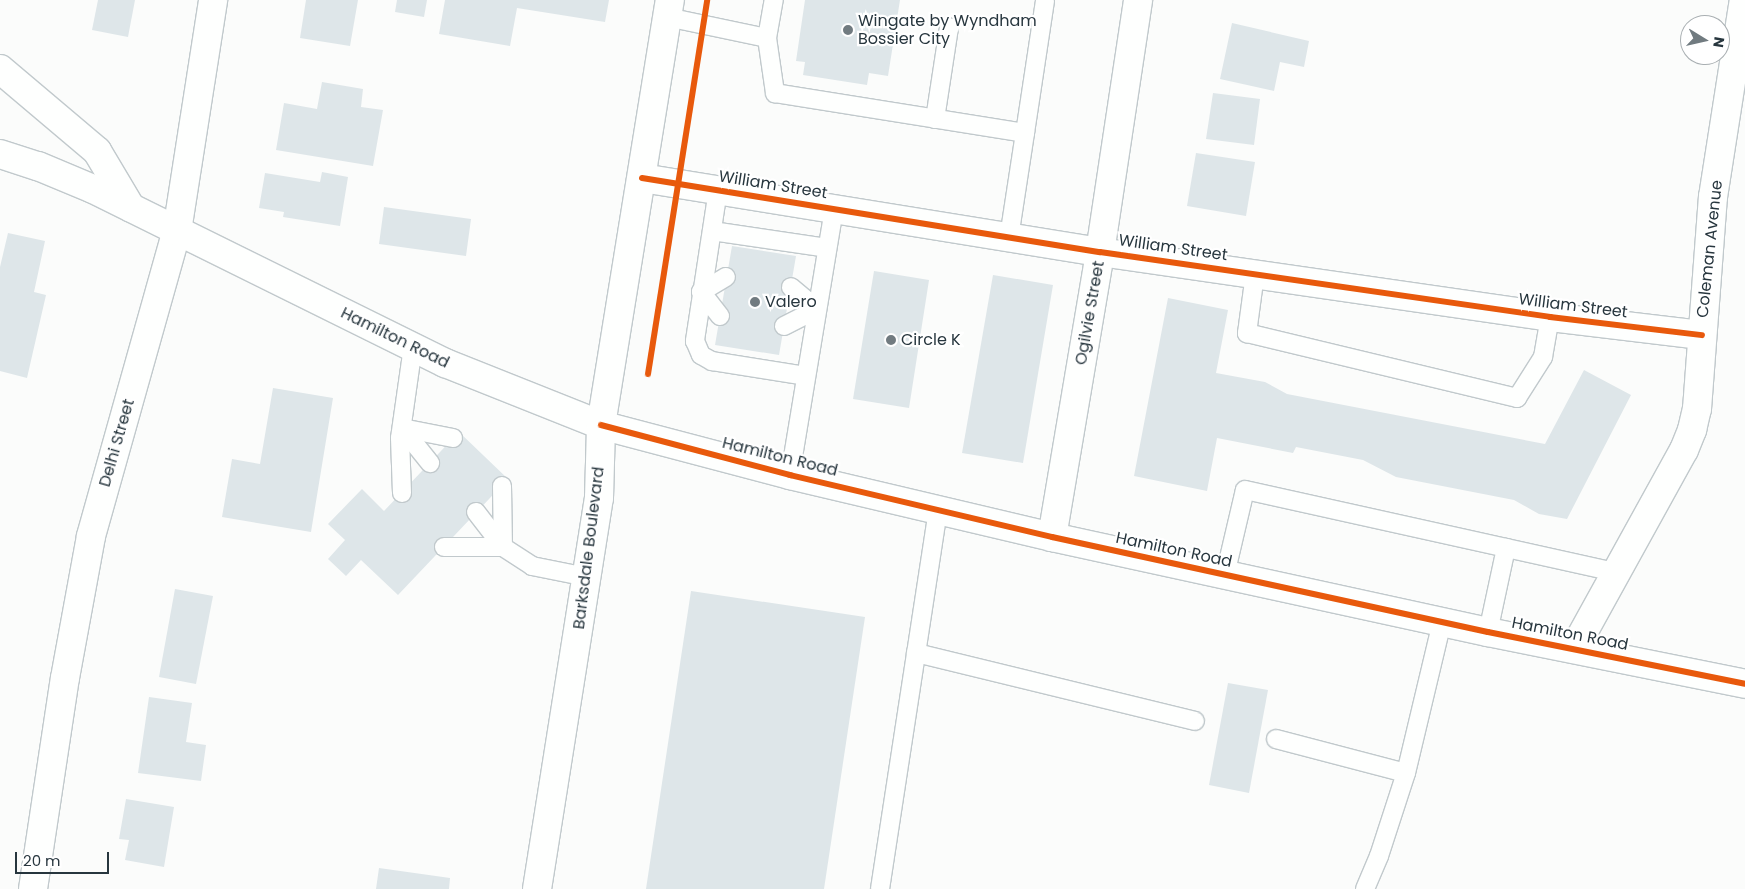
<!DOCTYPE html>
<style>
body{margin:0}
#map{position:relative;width:1745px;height:889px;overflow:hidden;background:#fbfcfb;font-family:Poppins,sans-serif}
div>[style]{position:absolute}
.building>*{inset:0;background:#dee6e9}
.roads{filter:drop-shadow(1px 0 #c1c9cc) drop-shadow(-1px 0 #c1c9cc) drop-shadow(0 1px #c1c9cc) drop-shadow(0 -1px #c1c9cc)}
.service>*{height:18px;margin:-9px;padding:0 9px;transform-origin:9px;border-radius:9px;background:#fefffe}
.minor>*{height:28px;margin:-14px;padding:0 14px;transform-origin:14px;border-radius:14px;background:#fefffe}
.tertiary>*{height:28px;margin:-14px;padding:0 14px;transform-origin:14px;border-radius:14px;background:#fefffe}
.secondary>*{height:28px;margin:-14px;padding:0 14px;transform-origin:14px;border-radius:14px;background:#fefffe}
.motorway>*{height:28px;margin:-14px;padding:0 14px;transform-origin:14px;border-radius:14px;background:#fefffe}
.cycleway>*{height:6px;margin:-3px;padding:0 3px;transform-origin:3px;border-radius:3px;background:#e8590c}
.dots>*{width:14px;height:14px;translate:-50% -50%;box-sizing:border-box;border:2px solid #fff;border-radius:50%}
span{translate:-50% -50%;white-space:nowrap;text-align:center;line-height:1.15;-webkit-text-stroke:4.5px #fff;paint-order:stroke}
.poi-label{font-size:16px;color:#27363e}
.left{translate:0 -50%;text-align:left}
.street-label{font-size:16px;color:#27363e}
.north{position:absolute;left:1680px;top:15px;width:50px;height:50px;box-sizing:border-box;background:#fff;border:1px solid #a9afb2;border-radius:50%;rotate:99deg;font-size:14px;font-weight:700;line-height:20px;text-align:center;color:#27363e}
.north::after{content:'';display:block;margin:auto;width:18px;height:22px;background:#717b80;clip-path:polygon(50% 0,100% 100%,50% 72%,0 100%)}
.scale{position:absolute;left:15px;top:852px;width:94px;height:22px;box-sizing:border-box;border:2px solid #27363e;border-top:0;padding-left:6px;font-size:15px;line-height:18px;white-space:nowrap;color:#27363e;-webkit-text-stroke:4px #fff;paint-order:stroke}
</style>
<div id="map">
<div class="building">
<div style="clip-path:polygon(98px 0,135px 0,128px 37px,92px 30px)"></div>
<div style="clip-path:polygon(306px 0,358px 0,350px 46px,300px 38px)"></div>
<div style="clip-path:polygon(397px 0,427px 0,424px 17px,395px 12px)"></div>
<div style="clip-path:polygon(445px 0,609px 0,605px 22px,517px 8px,510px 46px,439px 34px)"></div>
<div style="clip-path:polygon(805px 0,900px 0,888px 76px,869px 73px,867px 85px,803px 75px,805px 62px,796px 61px)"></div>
<div style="clip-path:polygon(1232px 23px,1309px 41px,1304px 67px,1280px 62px,1274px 91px,1220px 79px)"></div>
<div style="clip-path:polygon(322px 82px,363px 89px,361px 107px,383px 110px,373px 166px,276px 150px,284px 103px,317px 109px)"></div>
<div style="clip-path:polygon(1213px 93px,1260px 99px,1254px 145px,1206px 139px)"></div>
<div style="clip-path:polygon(1196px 153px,1255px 162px,1246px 216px,1187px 206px)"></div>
<div style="clip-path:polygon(322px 172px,348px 177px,340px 226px,283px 217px,284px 212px,259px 208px,265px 173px,320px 182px)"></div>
<div style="clip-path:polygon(384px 207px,471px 219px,466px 256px,379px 244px)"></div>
<div style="clip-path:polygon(8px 233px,45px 241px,34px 292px,46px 295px,27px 378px,0 371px,0 267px)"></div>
<div style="clip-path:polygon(732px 246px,796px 256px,779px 355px,715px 345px)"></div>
<div style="clip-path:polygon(874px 271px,929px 280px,909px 408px,853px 399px)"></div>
<div style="clip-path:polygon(993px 275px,1053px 285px,1023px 463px,962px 453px)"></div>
<div style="clip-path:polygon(1168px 298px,1228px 310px,1216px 373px,1265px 382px,1287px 394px,1545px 444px,1584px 370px,1631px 395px,1567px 519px,1539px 514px,1514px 500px,1396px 477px,1363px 460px,1296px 447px,1293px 453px,1217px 438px,1207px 491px,1134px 476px)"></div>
<div style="clip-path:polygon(273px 388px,333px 398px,311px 532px,222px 517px,232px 459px,260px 464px)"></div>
<div style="clip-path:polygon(459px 432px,508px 479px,398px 595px,361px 560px,346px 576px,328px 559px,345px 540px,328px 524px,362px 489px,384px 511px)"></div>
<div style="clip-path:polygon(175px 589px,213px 596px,196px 684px,159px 677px)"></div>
<div style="clip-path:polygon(691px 591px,865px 617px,824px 889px,646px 889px)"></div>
<div style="clip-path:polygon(1228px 683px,1268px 690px,1249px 793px,1209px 785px)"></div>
<div style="clip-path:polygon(149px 697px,192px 703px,186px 742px,206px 745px,201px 781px,138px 773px)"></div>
<div style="clip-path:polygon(126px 799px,174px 807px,164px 867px,125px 860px,129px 840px,119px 839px)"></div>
<div style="clip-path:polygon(379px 868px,450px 878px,449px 889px,376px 889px)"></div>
</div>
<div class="roads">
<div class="service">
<div style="left:667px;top:17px;width:102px;rotate:11.9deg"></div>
<div style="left:767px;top:38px;width:39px;rotate:-80deg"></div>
<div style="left:767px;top:38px;width:56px;rotate:81.7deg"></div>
<div style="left:775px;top:93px;width:253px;rotate:9.1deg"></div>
<div style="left:1025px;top:133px;width:105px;rotate:98.7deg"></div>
<div style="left:935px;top:119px;width:93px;rotate:-81.3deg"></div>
<div style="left:1025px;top:133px;width:134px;rotate:-81.4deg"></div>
<div style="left:718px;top:190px;width:153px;rotate:98.7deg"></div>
<div style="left:695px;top:341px;width:15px;rotate:67deg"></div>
<div style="left:701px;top:355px;width:13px;rotate:29deg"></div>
<div style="left:712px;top:361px;width:95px;rotate:9.1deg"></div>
<div style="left:712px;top:231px;width:116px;rotate:8.4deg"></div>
<div style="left:1255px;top:274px;width:60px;rotate:97.7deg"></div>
<div style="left:1247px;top:333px;width:278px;rotate:13.5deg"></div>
<div style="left:1517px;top:398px;width:49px;rotate:-57.6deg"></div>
<div style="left:1543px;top:357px;width:41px;rotate:-80.1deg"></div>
<div style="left:720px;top:316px;width:31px;rotate:-128deg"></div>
<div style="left:701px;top:292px;width:29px;rotate:-31deg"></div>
<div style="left:784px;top:326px;width:37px;rotate:-27deg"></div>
<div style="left:817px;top:309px;width:34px;rotate:-140deg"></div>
<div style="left:402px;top:428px;width:52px;rotate:11.1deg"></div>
<div style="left:402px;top:428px;width:45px;rotate:51.3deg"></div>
<div style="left:790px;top:475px;width:271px;rotate:-80.6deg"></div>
<div style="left:502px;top:486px;width:61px;rotate:89.1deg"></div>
<div style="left:402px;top:493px;width:55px;rotate:-92.1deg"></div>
<div style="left:400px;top:438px;width:92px;rotate:-81.9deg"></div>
<div style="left:476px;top:512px;width:44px;rotate:52.4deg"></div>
<div style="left:444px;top:547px;width:59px"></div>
<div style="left:503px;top:547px;width:35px;rotate:33deg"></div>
<div style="left:532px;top:566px;width:56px;rotate:11.3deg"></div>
<div style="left:1225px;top:575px;width:87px;rotate:-76.8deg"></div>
<div style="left:1245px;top:490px;width:380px;rotate:12.5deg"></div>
<div style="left:1488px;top:632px;width:86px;rotate:-77.9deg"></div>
<div style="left:916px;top:653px;width:287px;rotate:13.7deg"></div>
<div style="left:1276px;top:739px;width:134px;rotate:14.7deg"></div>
<div style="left:880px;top:889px;width:385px;rotate:-81.3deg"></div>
<div style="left:1365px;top:889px;width:36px;rotate:-67deg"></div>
<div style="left:1379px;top:856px;width:87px;rotate:-72deg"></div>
<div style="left:1406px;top:773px;width:155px;rotate:-76.6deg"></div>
</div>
<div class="minor">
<div style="left:642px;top:178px;width:464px;rotate:9.2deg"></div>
<div style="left:1100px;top:252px;width:455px;rotate:8.2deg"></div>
<div style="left:1550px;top:317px;width:153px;rotate:6.8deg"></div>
<div style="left:1052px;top:537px;width:289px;rotate:-80.4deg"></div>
<div style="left:1100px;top:252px;width:255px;rotate:-81.4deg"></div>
<div style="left:1574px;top:649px;width:227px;rotate:-61.1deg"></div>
<div style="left:1684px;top:450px;width:22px;rotate:-68deg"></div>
<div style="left:1692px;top:430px;width:22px;rotate:-77deg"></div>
<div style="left:1697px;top:409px;width:213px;rotate:-85.7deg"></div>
<div style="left:1713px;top:197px;width:199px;rotate:-81.1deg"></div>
<div style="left:33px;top:889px;width:213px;rotate:-81.4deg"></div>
<div style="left:65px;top:678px;width:144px;rotate:-79.6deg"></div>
<div style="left:91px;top:536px;width:317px;rotate:-74.3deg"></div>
<div style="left:177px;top:231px;width:234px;rotate:-81.1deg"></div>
</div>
<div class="tertiary">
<div style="left:601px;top:425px;width:196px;rotate:14.8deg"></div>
<div style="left:790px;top:475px;width:269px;rotate:13.3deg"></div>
<div style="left:1052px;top:537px;width:446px;rotate:12.3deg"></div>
<div style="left:1488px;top:632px;width:262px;rotate:11.4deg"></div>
</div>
<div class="secondary">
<div style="left:0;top:154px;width:40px;rotate:18deg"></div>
<div style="left:38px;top:166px;width:60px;rotate:22.7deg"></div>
<div style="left:93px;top:189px;width:393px;rotate:26.3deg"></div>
<div style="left:445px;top:363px;width:168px;rotate:21.7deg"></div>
<div style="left:537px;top:889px;width:396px;rotate:-81deg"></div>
<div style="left:599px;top:498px;width:73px;rotate:-88.4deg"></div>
<div style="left:601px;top:425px;width:431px;rotate:-80.8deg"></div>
</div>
<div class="motorway">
<div style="left:0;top:69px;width:127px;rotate:40.2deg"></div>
<div style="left:97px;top:151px;width:66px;rotate:59.2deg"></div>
</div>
</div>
<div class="cycleway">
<div style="left:642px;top:178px;width:464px;rotate:9.2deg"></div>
<div style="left:1100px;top:252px;width:455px;rotate:8.2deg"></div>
<div style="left:1550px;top:317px;width:153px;rotate:6.8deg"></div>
<div style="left:648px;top:374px;width:379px;rotate:-81deg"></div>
<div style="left:601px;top:425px;width:196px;rotate:14.8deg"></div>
<div style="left:790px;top:475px;width:269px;rotate:13.3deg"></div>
<div style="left:1052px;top:537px;width:446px;rotate:12.3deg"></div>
<div style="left:1488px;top:632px;width:262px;rotate:11.4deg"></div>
</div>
<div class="dots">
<div style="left:848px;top:30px;background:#717b80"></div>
<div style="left:755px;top:302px;background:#717b80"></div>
<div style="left:891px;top:340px;background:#717b80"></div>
</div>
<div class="poi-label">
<span class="left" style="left:858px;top:30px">Wingate by Wyndham<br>Bossier City</span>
<span class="left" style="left:765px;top:302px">Valero</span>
<span class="left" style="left:901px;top:340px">Circle K</span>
</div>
<div class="street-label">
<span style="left:773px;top:185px;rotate:9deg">William Street</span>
<span style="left:1173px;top:248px;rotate:8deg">William Street</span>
<span style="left:1710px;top:249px;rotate:-84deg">Coleman Avenue</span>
<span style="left:1573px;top:306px;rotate:7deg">William Street</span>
<span style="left:1090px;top:313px;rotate:-80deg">Ogilvie Street</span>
<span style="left:395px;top:338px;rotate:26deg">Hamilton Road</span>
<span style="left:117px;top:443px;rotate:-74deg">Delhi Street</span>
<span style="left:780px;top:457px;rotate:14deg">Hamilton Road</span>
<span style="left:589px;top:548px;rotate:-83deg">Barksdale Boulevard</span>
<span style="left:1174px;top:550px;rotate:12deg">Hamilton Road</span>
<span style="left:1570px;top:634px;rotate:11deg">Hamilton Road</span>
</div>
<div class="north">N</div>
<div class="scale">20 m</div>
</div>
